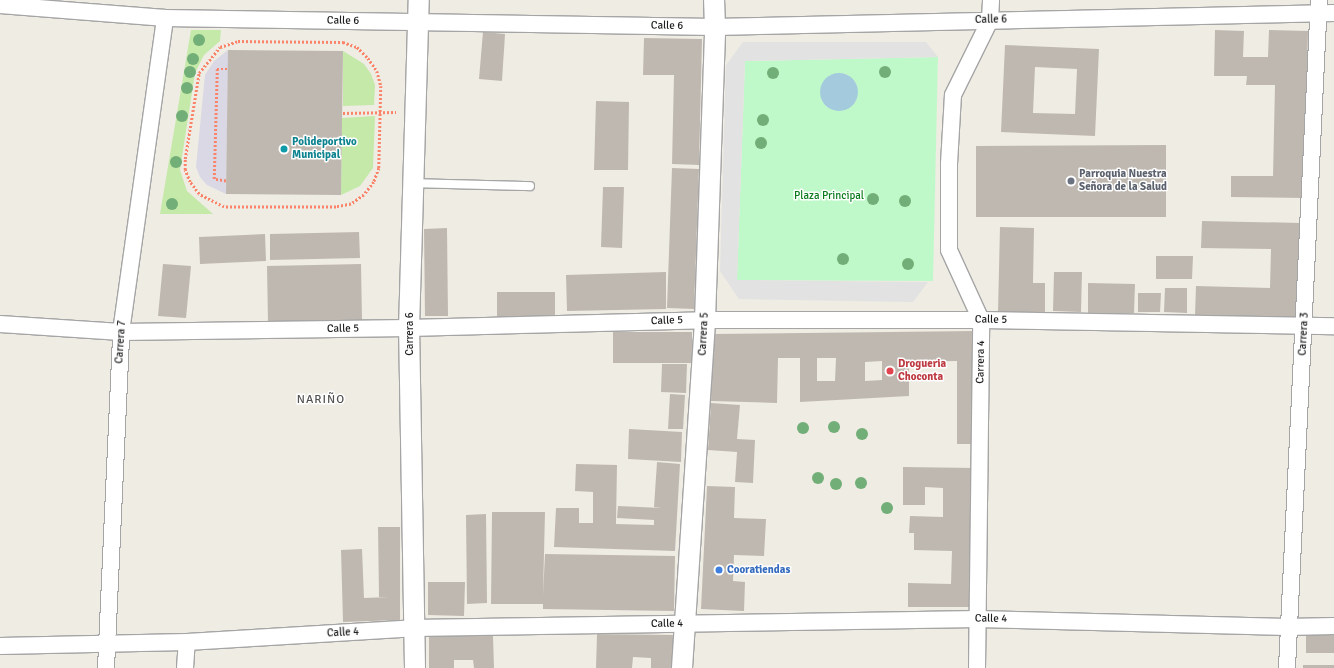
<!DOCTYPE html>
<meta charset="utf-8">
<style>
body{margin:0}
#map{position:relative;width:1334px;height:668px;overflow:hidden;background:#efece4;font-family:Signika,sans-serif}
div>[style]{position:absolute}
.grass>*{inset:0;background:#c4e9a9}
.park>*{inset:0;background:#c0f9c9}
.parking>*{inset:0;background:#e2e2e2}
.plaza>*{inset:0;background:#d9d8e4}
.water>*{inset:0;background:#a4cbdd}
.round{border-radius:50%}
.building>*{inset:0;background:#bfb8b0}
.path>*{height:2.5px;margin-top:-1.25px;transform-origin:0;background:repeating-linear-gradient(90deg,#fa8369 0 2px,transparent 0 4px)}
.roads{filter:drop-shadow(1px 0 #a5a5a5) drop-shadow(-1px 0 #a5a5a5) drop-shadow(0 1px #a5a5a5) drop-shadow(0 -1px #a5a5a5)}
.service>*{height:8px;margin:-4px;padding:0 4px;transform-origin:4px;border-radius:4px;background:#fff}
.minor>*{height:16px;margin:-8px;padding:0 8px;transform-origin:8px;border-radius:8px;background:#fff}
.tertiary>*{height:20px;margin:-10px;padding:0 10px;transform-origin:10px;border-radius:10px;background:#fff}
.trees>*{width:12px;height:12px;margin:-6px;border-radius:50%;background:#72ae77}
.dots>*{width:11px;height:11px;translate:-50% -50%;box-sizing:border-box;border:2px solid #fff;border-radius:50%}
span{translate:-50% -50%;white-space:nowrap;text-align:center;line-height:1.15;-webkit-text-stroke:3px #fff;paint-order:stroke}
.street-label{font-size:11px;color:#1e1e1e}
.culture-label{font-size:11px;color:#0d838f;font-weight:700}
.left{translate:0 -50%;text-align:left}
.worship-label{font-size:11px;color:#5b616d;font-weight:700}
.park-label{font-size:11px;color:#0b7c1d}
.health-label{font-size:11px;color:#be3a42;font-weight:700}
.shop-label{font-size:11px;color:#366cbe;font-weight:700}
.neighbourhood-label{font-size:12px;color:#515151;letter-spacing:1px}
</style>
<div id="map">
<div class="grass">
<div style="clip-path:polygon(191px 30px,221px 30px,220px 41px,204px 55px,195px 73px,180px 170px,187px 191px,213px 214px,160px 214px)"></div>
<div style="clip-path:polygon(343px 51px,364px 64px,371px 74px,375px 85px,374px 105px,343px 106px)"></div>
<div style="clip-path:polygon(375px 116px,373px 168px,360px 186px,341px 195px,342px 118px)"></div>
</div>
<div class="park">
<div style="clip-path:polygon(evenodd,938px 57px,933px 281px,737px 280px,745px 61px,938px 57px,840px 73px,846px 74px,855px 82px,857px 88px,856px 101px,828px 108px,821px 99px,821px 86px,840px 73px)"></div>
</div>
<div class="parking">
<div style="clip-path:polygon(743px 42px,926px 42px,938px 57px,745px 61px,737px 280px,928px 282px,913px 302px,739px 299px,720px 271px,726px 65px)"></div>
</div>
<div class="plaza">
<div style="clip-path:polygon(228px 50px,228px 69px,226px 194px,207px 185px,200px 177px,196px 167px,205px 75px,214px 61px)"></div>
</div>
<div class="water">
<div class="round" style="left:820px;top:73px;width:38px;height:38px"></div>
</div>
<div class="building">
<div style="clip-path:polygon(1215px 30px,1244px 31px,1243px 57px,1268px 57px,1269px 30px,1308px 31px,1304px 198px,1231px 197px,1231px 176px,1273px 176px,1275px 85px,1246px 85px,1247px 76px,1214px 76px)"></div>
<div style="clip-path:polygon(483px 32px,505px 34px,502px 81px,479px 79px)"></div>
<div style="clip-path:polygon(644px 38px,702px 39px,699px 165px,672px 164px,674px 75px,643px 75px)"></div>
<div style="clip-path:polygon(evenodd,1005px 45px,1099px 49px,1095px 136px,1001px 132px,1005px 45px,1035px 67px,1077px 69px,1075px 114px,1033px 113px,1035px 67px)"></div>
<div style="clip-path:polygon(228px 50px,343px 51px,341px 195px,226px 194px)"></div>
<div style="clip-path:polygon(596px 101px,629px 102px,628px 170px,594px 170px)"></div>
<div style="clip-path:polygon(1166px 145px,1166px 217px,976px 217px,976px 146px)"></div>
<div style="clip-path:polygon(672px 168px,699px 169px,694px 309px,667px 308px)"></div>
<div style="clip-path:polygon(603px 187px,624px 187px,622px 248px,601px 247px)"></div>
<div style="clip-path:polygon(1202px 221px,1301px 223px,1298px 317px,1195px 315px,1196px 286px,1270px 288px,1271px 249px,1201px 248px)"></div>
<div style="clip-path:polygon(1000px 227px,1034px 228px,1033px 283px,1045px 283px,1045px 312px,998px 312px)"></div>
<div style="clip-path:polygon(447px 228px,448px 316px,425px 316px,424px 229px)"></div>
<div style="clip-path:polygon(359px 232px,360px 258px,270px 260px,270px 234px)"></div>
<div style="clip-path:polygon(265px 234px,266px 261px,200px 264px,199px 237px)"></div>
<div style="clip-path:polygon(1156px 256px,1193px 256px,1192px 279px,1156px 279px)"></div>
<div style="clip-path:polygon(163px 264px,191px 266px,186px 318px,158px 316px)"></div>
<div style="clip-path:polygon(361px 264px,362px 320px,268px 322px,267px 266px)"></div>
<div style="clip-path:polygon(666px 272px,666px 309px,567px 311px,566px 275px)"></div>
<div style="clip-path:polygon(1054px 272px,1082px 272px,1081px 312px,1053px 311px)"></div>
<div style="clip-path:polygon(1088px 283px,1135px 284px,1134px 313px,1088px 313px)"></div>
<div style="clip-path:polygon(1165px 288px,1187px 288px,1187px 313px,1164px 312px)"></div>
<div style="clip-path:polygon(497px 292px,555px 292px,555px 317px,497px 317px)"></div>
<div style="clip-path:polygon(1138px 293px,1161px 293px,1160px 312px,1138px 312px)"></div>
<div style="clip-path:polygon(evenodd,976px 331px,976px 444px,957px 444px,957px 361px,909px 362px,909px 396px,800px 402px,800px 358px,778px 358px,777px 403px,711px 401px,713px 334px,976px 331px,817px 358px,836px 358px,835px 381px,817px 381px,817px 358px,976px 331px,882px 361px,882px 380px,865px 381px,865px 362px,882px 361px)"></div>
<div style="clip-path:polygon(613px 332px,692px 332px,692px 363px,613px 363px)"></div>
<div style="clip-path:polygon(662px 364px,687px 364px,686px 393px,661px 392px)"></div>
<div style="clip-path:polygon(670px 394px,685px 395px,683px 429px,668px 429px)"></div>
<div style="clip-path:polygon(711px 403px,740px 405px,737px 439px,755px 440px,753px 483px,735px 482px,737px 452px,708px 450px)"></div>
<div style="clip-path:polygon(629px 429px,682px 432px,681px 462px,628px 459px)"></div>
<div style="clip-path:polygon(657px 462px,680px 464px,675px 551px,554px 547px,556px 508px,579px 508px,579px 523px,593px 523px,593px 492px,575px 491px,576px 464px,617px 465px,616px 524px,654px 525px,654px 520px,617px 518px,618px 506px,662px 508px,654px 507px)"></div>
<div style="clip-path:polygon(903px 467px,976px 468px,974px 607px,908px 607px,908px 583px,951px 584px,952px 551px,914px 550px,914px 533px,909px 533px,910px 516px,943px 517px,943px 488px,925px 487px,925px 505px,903px 505px)"></div>
<div style="clip-path:polygon(707px 486px,735px 487px,734px 518px,766px 519px,764px 556px,734px 555px,733px 581px,745px 582px,744px 611px,701px 609px)"></div>
<div style="clip-path:polygon(492px 512px,545px 512px,543px 595px,545px 554px,675px 556px,674px 611px,543px 609px,543px 604px,491px 604px)"></div>
<div style="clip-path:polygon(486px 514px,487px 603px,467px 604px,466px 515px)"></div>
<div style="clip-path:polygon(378px 527px,400px 527px,400px 620px,343px 622px,341px 550px,362px 549px,364px 598px,389px 597px,379px 597px)"></div>
<div style="clip-path:polygon(428px 582px,465px 582px,464px 616px,428px 615px)"></div>
<div style="clip-path:polygon(597px 634px,674px 635px,673px 668px,651px 668px,651px 658px,633px 657px,632px 668px,596px 668px)"></div>
<div style="clip-path:polygon(1306px 635px,1334px 635px,1334px 653px,1306px 653px)"></div>
<div style="clip-path:polygon(429px 636px,493px 636px,494px 668px,474px 668px,473px 660px,454px 660px,454px 668px,429px 668px)"></div>
<div style="clip-path:polygon(1303px 665px,1334px 665px,1334px 668px,1303px 668px)"></div>
</div>
<div class="path">
<div style="left:238px;top:41px;width:105px;rotate:0.5deg"></div>
<div style="left:343px;top:42px;width:15px;rotate:20deg"></div>
<div style="left:357px;top:47px;width:16px;rotate:45deg"></div>
<div style="left:368px;top:58px;width:16px;rotate:55deg"></div>
<div style="left:377px;top:71px;width:16px;rotate:75deg"></div>
<div style="left:381px;top:86px;width:82px;rotate:91.4deg"></div>
<div style="left:379px;top:168px;width:15px;rotate:110deg"></div>
<div style="left:374px;top:182px;width:16px;rotate:128deg"></div>
<div style="left:364px;top:195px;width:16px;rotate:145deg"></div>
<div style="left:351px;top:204px;width:15px;rotate:169deg"></div>
<div style="left:336px;top:207px;width:112px;rotate:180deg"></div>
<div style="left:224px;top:207px;width:28px;rotate:-153deg"></div>
<div style="left:199px;top:194px;width:15px;rotate:-127deg"></div>
<div style="left:190px;top:182px;width:13px;rotate:-113deg"></div>
<div style="left:185px;top:170px;width:11px;rotate:-90deg"></div>
<div style="left:185px;top:159px;width:87px;rotate:-80.8deg"></div>
<div style="left:199px;top:73px;width:33px;rotate:-51deg"></div>
<div style="left:220px;top:47px;width:19px;rotate:-18deg"></div>
<div style="left:343px;top:113px;width:53px;rotate:-1.1deg"></div>
<div style="left:226px;top:181px;width:12px;rotate:-171deg"></div>
<div style="left:214px;top:179px;width:110px;rotate:-88.4deg"></div>
<div style="left:217px;top:69px;width:11px"></div>
</div>
<div class="roads">
<div class="service">
<div style="left:413px;top:183px;width:117px;rotate:1.5deg"></div>
</div>
<div class="minor">
<div style="left:0;top:5px;width:166px;rotate:4.5deg"></div>
<div style="left:165px;top:18px;width:550px;rotate:0.94deg"></div>
<div style="left:715px;top:27px;width:619px;rotate:-1.3deg"></div>
<div style="left:0;top:324px;width:121px;rotate:3.8deg"></div>
<div style="left:121px;top:332px;width:288px;rotate:-0.8deg"></div>
<div style="left:409px;top:328px;width:296px;rotate:-1.5deg"></div>
<div style="left:705px;top:320px;width:276px"></div>
<div style="left:981px;top:320px;width:353px;rotate:1deg"></div>
<div style="left:0;top:646px;width:187px;rotate:-1.2deg"></div>
<div style="left:187px;top:642px;width:227px;rotate:-3.5deg"></div>
<div style="left:414px;top:628px;width:564px;rotate:-0.91deg"></div>
<div style="left:978px;top:619px;width:309px;rotate:1.5deg"></div>
<div style="left:1287px;top:627px;width:47px;rotate:-1.2deg"></div>
<div style="left:106px;top:668px;width:336px;rotate:-87.4deg"></div>
<div style="left:121px;top:332px;width:317px;rotate:-82deg"></div>
<div style="left:185px;top:668px;width:26px;rotate:-86deg"></div>
<div style="left:977px;top:668px;width:348px;rotate:-89.3deg"></div>
<div style="left:981px;top:320px;width:77px;rotate:-114.6deg"></div>
<div style="left:949px;top:250px;width:86px;rotate:-90deg"></div>
<div style="left:949px;top:164px;width:69px;rotate:-86.7deg"></div>
<div style="left:953px;top:95px;width:84px;rotate:-63.7deg"></div>
<div style="left:990px;top:20px;width:20px;rotate:-87deg"></div>
<div style="left:1287px;top:668px;width:669px;rotate:-87.26deg"></div>
</div>
<div class="tertiary">
<div style="left:415px;top:668px;width:340px;rotate:-91deg"></div>
<div style="left:409px;top:328px;width:328px;rotate:-88.3deg"></div>
<div style="left:682px;top:668px;width:349px;rotate:-86.2deg"></div>
<div style="left:705px;top:320px;width:293px;rotate:-88deg"></div>
<div style="left:715px;top:27px;width:27px;rotate:-92deg"></div>
</div>
</div>
<div class="trees">
<div style="left:199px;top:40px"></div>
<div style="left:193px;top:59px"></div>
<div style="left:190px;top:72px"></div>
<div style="left:885px;top:72px"></div>
<div style="left:773px;top:73px"></div>
<div style="left:187px;top:88px"></div>
<div style="left:182px;top:116px"></div>
<div style="left:763px;top:120px"></div>
<div style="left:761px;top:143px"></div>
<div style="left:176px;top:162px"></div>
<div style="left:873px;top:199px"></div>
<div style="left:905px;top:201px"></div>
<div style="left:172px;top:204px"></div>
<div style="left:843px;top:259px"></div>
<div style="left:908px;top:264px"></div>
<div style="left:834px;top:427px"></div>
<div style="left:803px;top:428px"></div>
<div style="left:862px;top:434px"></div>
<div style="left:818px;top:478px"></div>
<div style="left:861px;top:483px"></div>
<div style="left:836px;top:484px"></div>
<div style="left:887px;top:508px"></div>
</div>
<div class="dots">
<div style="left:284px;top:149px;background:#0f9aa8"></div>
<div style="left:1071px;top:181px;background:#6b7280"></div>
<div style="left:890px;top:371px;background:#e0444e"></div>
<div style="left:719px;top:570px;background:#3f7fe0"></div>
</div>
<div class="street-label">
<span style="left:991px;top:20px;rotate:-1deg">Calle 6</span>
<span style="left:343px;top:21px;rotate:1deg">Calle 6</span>
<span style="left:667px;top:26px;rotate:1deg">Calle 6</span>
<span style="left:991px;top:320px;rotate:1deg">Calle 5</span>
<span style="left:667px;top:321px;rotate:-2deg">Calle 5</span>
<span style="left:343px;top:329px;rotate:-1deg">Calle 5</span>
<span style="left:410px;top:334px;rotate:-90deg">Carrera 6</span>
<span style="left:704px;top:334px;rotate:-87deg">Carrera 5</span>
<span style="left:1304px;top:334px;rotate:-87deg">Carrera 3</span>
<span style="left:121px;top:342px;rotate:-86deg">Carrera 7</span>
<span style="left:981px;top:362px;rotate:-89deg">Carrera 4</span>
<span style="left:991px;top:619px;rotate:1deg">Calle 4</span>
<span style="left:667px;top:624px;rotate:-1deg">Calle 4</span>
<span style="left:343px;top:633px;rotate:-3deg">Calle 4</span>
</div>
<div class="culture-label">
<span class="left" style="left:292px;top:149px">Polideportivo<br>Municipal</span>
</div>
<div class="worship-label">
<span class="left" style="left:1079px;top:181px">Parroquia Nuestra<br>Señora de la Salud</span>
</div>
<div class="park-label">
<span style="left:829px;top:196px">Plaza Principal</span>
</div>
<div class="health-label">
<span class="left" style="left:898px;top:371px">Drogueria<br>Choconta</span>
</div>
<div class="shop-label">
<span class="left" style="left:727px;top:570px">Cooratiendas</span>
</div>
<div class="neighbourhood-label">
<span style="left:321px;top:400px">NARIÑO</span>
</div>
</div>
